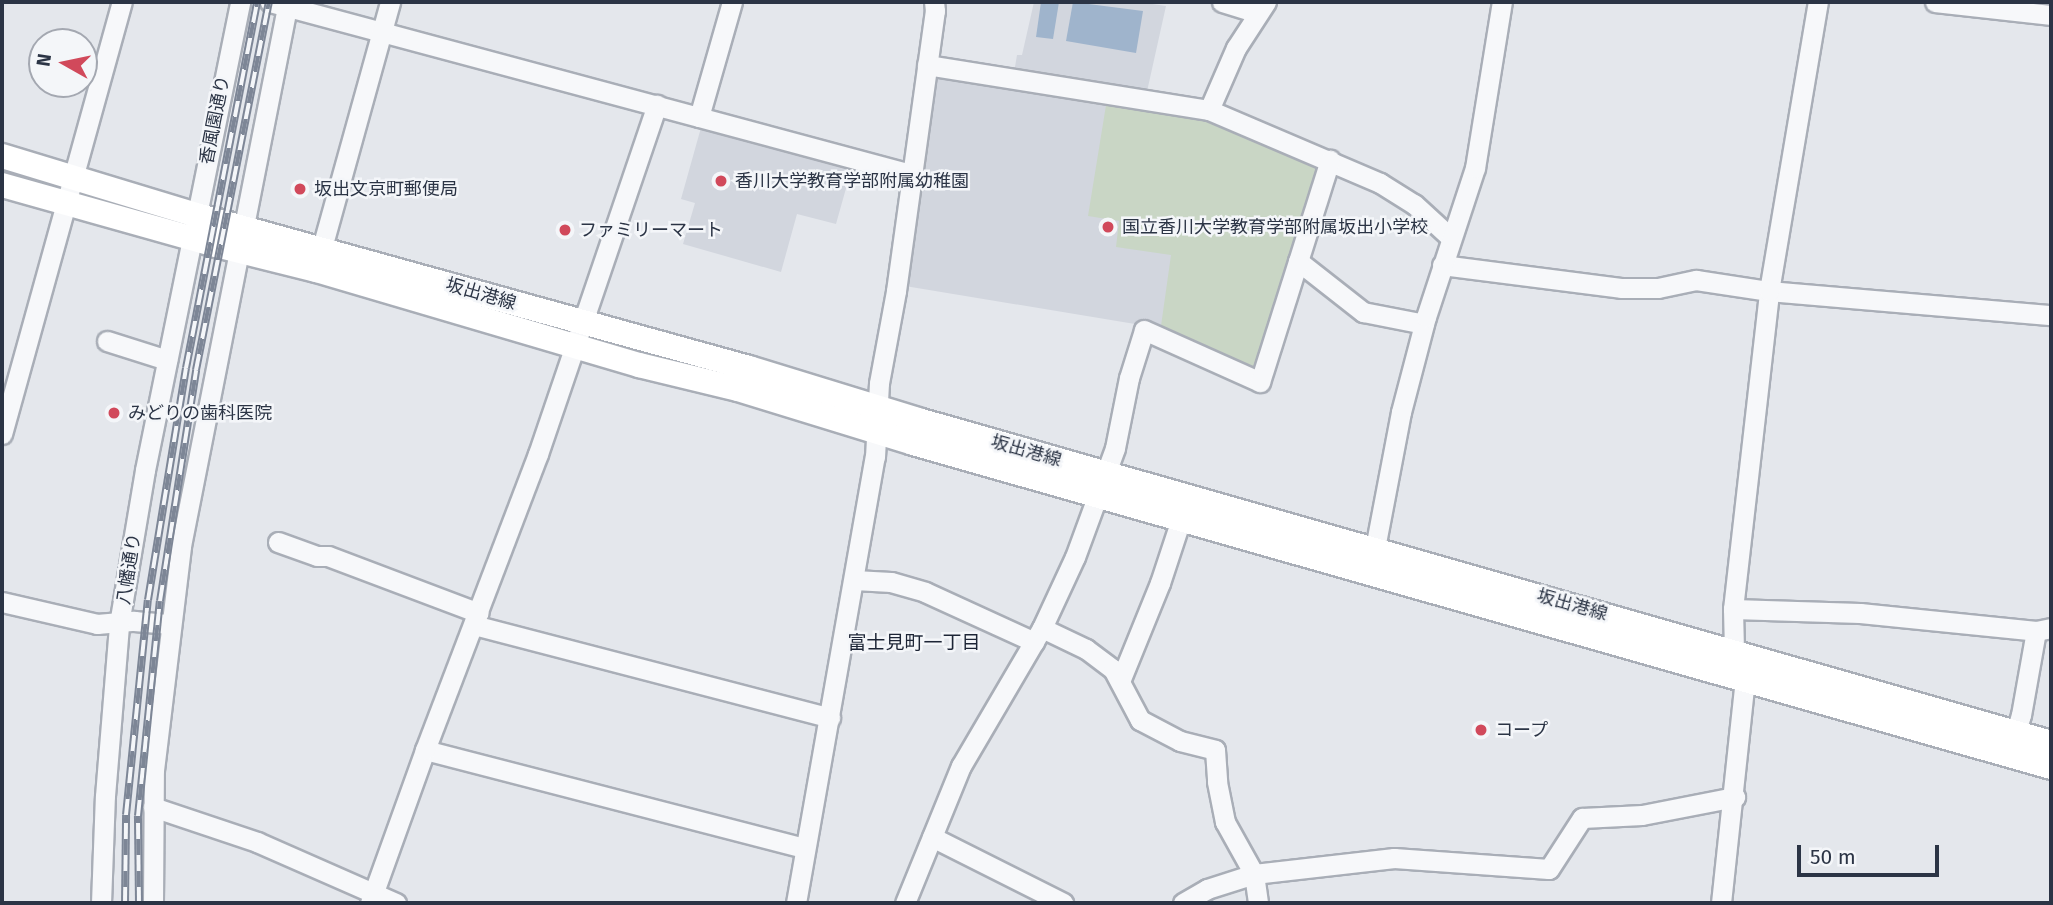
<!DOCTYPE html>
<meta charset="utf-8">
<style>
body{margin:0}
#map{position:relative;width:2053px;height:905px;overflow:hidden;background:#e4e7ec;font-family:"Fira Sans","Noto Sans JP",sans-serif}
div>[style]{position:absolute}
.built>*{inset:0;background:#d2d6de}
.green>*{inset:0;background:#c9d6c5}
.water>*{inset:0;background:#9fb4cc}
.roads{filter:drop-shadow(2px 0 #a9aeb7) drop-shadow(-2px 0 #a9aeb7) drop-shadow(0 2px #a9aeb7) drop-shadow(0 -2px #a9aeb7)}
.minor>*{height:19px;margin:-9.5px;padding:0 9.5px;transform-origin:9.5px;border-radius:9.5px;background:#f7f8fa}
.major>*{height:24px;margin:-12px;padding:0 12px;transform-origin:12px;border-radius:12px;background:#fff}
.rail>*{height:8px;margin-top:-4px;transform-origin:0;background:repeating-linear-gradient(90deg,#f4f6f9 0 16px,#7d8696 0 32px);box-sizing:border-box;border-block:2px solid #7d8696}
.dots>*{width:19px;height:19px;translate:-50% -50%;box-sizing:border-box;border:4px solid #f4f6f9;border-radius:50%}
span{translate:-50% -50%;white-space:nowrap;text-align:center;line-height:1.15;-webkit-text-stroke:5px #f4f6f9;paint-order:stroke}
.street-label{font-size:18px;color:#2b3445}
.poi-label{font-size:18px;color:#2b3445}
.left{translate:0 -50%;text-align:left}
.neighbourhood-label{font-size:19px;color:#1d2536}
.frame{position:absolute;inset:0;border:4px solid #2b3445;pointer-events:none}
.north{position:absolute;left:28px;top:28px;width:70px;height:70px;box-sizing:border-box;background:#f4f6f9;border:2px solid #a4a8b1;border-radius:50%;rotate:279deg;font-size:19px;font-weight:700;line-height:28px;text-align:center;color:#2b3445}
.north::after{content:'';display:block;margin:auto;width:24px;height:32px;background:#d1495b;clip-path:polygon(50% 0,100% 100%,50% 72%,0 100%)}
.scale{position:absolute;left:1797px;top:845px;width:142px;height:32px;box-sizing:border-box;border:4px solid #2b3445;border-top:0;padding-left:9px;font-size:21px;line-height:24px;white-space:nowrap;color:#2b3445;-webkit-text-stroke:5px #f4f6f9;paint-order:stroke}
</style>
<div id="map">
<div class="built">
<div style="clip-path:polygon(1034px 2px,1139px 2px,1166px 6px,1144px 105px,1258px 371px,1141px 325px,905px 286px,934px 77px,941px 74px,1012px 85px,1017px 55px,1022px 55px)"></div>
<div style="clip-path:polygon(702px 124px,852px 167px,836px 224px,797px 214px,781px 272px,683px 244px,695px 203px,681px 199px)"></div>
</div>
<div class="green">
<div style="clip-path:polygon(1107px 99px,1209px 115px,1319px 163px,1258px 371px,1160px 333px,1171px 255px,1116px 247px,1119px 221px,1088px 216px)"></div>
</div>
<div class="water">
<div style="clip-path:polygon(1041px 2px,1059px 2px,1053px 39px,1036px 37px)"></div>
<div style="clip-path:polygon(1073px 2px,1143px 11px,1136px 53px,1066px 41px)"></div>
</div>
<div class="roads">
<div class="minor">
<div style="left:270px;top:2px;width:664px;rotate:15.02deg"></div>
<div style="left:1222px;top:2px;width:37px;rotate:17deg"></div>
<div style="left:1935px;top:2px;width:117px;rotate:6.4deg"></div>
<div style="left:927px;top:65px;width:286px;rotate:9.1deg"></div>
<div style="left:1209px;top:110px;width:186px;rotate:23.1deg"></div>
<div style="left:1380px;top:183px;width:40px;rotate:32deg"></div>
<div style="left:1414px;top:204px;width:50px;rotate:42.6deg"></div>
<div style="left:1209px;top:110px;width:68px;rotate:-66.5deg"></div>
<div style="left:1236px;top:48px;width:55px;rotate:-56.9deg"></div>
<div style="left:699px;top:117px;width:120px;rotate:-74deg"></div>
<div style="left:1298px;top:261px;width:83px;rotate:38.1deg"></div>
<div style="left:1363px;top:312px;width:62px;rotate:11.1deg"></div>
<div style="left:318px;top:262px;width:270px;rotate:-74.5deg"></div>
<div style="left:1442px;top:265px;width:180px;rotate:7.3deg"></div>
<div style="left:1621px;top:288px;width:37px"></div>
<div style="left:1658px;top:288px;width:39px;rotate:-12deg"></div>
<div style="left:1696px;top:280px;width:74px;rotate:8.6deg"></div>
<div style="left:1769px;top:291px;width:283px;rotate:4.9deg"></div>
<div style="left:107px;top:341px;width:63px;rotate:17.6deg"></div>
<div style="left:2px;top:434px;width:448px;rotate:-74.5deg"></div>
<div style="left:278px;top:542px;width:41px;rotate:19.7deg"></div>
<div style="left:317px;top:556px;width:11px"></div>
<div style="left:328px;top:556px;width:161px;rotate:20.7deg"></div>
<div style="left:1372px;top:564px;width:155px;rotate:-79.2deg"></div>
<div style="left:1401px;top:412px;width:98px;rotate:-75.3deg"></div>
<div style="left:1426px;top:317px;width:157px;rotate:-71.8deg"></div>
<div style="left:1475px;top:168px;width:168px;rotate:-80.8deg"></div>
<div style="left:854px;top:580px;width:37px;rotate:3deg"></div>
<div style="left:891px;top:582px;width:35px;rotate:16deg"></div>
<div style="left:925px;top:592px;width:120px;rotate:24.6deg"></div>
<div style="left:2px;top:602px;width:98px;rotate:13deg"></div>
<div style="left:97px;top:624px;width:37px;rotate:-5deg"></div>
<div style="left:134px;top:621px;width:36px;rotate:5deg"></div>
<div style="left:1733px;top:609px;width:127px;rotate:1.8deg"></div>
<div style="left:1860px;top:613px;width:177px;rotate:5.8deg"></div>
<div style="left:2036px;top:631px;width:15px;rotate:-11deg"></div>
<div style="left:474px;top:625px;width:368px;rotate:14.6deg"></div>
<div style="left:1042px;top:628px;width:49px;rotate:25.5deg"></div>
<div style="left:1086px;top:649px;width:34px;rotate:37deg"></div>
<div style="left:1113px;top:669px;width:58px;rotate:62.1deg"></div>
<div style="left:1140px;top:720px;width:45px;rotate:27.7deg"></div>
<div style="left:1180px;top:741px;width:36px;rotate:14deg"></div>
<div style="left:1215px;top:750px;width:32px;rotate:86deg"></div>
<div style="left:1217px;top:782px;width:41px;rotate:78.7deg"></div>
<div style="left:1225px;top:822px;width:60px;rotate:60.9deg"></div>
<div style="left:1254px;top:874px;width:29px;rotate:82deg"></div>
<div style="left:1121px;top:679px;width:104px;rotate:-67.9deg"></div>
<div style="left:1160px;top:583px;width:67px;rotate:-71.8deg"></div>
<div style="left:2012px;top:746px;width:32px;rotate:-74deg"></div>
<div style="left:2021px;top:715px;width:85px;rotate:-79.9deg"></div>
<div style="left:425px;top:750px;width:392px;rotate:14.5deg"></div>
<div style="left:153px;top:807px;width:110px;rotate:18.6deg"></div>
<div style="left:257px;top:842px;width:152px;rotate:23.7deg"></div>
<div style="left:932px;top:837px;width:147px;rotate:26.7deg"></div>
<div style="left:101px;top:903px;width:107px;rotate:-87.9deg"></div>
<div style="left:105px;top:796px;width:173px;rotate:-85.3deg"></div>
<div style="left:119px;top:624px;width:156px;rotate:-80.4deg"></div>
<div style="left:145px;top:470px;width:478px;rotate:-78.5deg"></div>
<div style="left:153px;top:903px;width:133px;rotate:-89.6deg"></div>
<div style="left:154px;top:770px;width:226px;rotate:-83.1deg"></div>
<div style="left:181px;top:546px;width:554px;rotate:-78.87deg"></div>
<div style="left:370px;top:903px;width:163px;rotate:-70.2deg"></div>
<div style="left:425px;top:750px;width:317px;rotate:-69.1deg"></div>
<div style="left:538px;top:454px;width:369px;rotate:-71.2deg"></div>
<div style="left:796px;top:903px;width:453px;rotate:-80deg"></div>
<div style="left:875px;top:457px;width:74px;rotate:-86.9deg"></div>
<div style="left:879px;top:383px;width:94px;rotate:-79.5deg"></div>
<div style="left:896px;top:291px;width:283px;rotate:-82.1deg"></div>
<div style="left:935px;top:11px;width:9px;rotate:-96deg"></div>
<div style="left:905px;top:903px;width:148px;rotate:-67.8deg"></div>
<div style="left:961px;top:766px;width:160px;rotate:-59.6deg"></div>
<div style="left:1042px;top:628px;width:78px;rotate:-65.1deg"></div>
<div style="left:1075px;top:557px;width:116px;rotate:-69.8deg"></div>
<div style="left:1115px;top:448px;width:71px;rotate:-78.7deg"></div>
<div style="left:1129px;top:378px;width:50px;rotate:-72.6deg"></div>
<div style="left:1144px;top:330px;width:127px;rotate:24.1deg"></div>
<div style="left:1260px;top:382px;width:233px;rotate:-72.5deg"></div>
<div style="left:1183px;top:903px;width:28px;rotate:-30deg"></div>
<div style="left:1207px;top:889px;width:49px;rotate:-17.7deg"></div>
<div style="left:1254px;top:874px;width:141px;rotate:-6.5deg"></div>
<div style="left:1394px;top:858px;width:155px;rotate:4.1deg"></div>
<div style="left:1549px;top:869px;width:61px;rotate:-57.1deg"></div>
<div style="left:1582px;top:818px;width:60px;rotate:-2.9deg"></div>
<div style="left:1642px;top:815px;width:95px;rotate:-11deg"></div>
<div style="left:1721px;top:903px;width:224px;rotate:-83.9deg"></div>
<div style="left:1745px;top:680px;width:32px;rotate:-110deg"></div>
<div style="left:1734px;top:650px;width:41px;rotate:-91.4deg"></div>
<div style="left:1733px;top:609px;width:320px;rotate:-83.5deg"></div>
<div style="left:1769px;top:291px;width:293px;rotate:-80.4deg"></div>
</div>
<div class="major">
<div style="left:2px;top:156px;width:203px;rotate:16.9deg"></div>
<div style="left:196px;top:215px;width:574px;rotate:15.47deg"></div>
<div style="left:749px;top:368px;width:177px;rotate:17.1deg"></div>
<div style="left:918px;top:420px;width:1178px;rotate:15.91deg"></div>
<div style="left:2px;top:185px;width:222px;rotate:15.7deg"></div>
<div style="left:216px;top:245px;width:103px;rotate:14deg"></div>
<div style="left:316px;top:270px;width:337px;rotate:16.4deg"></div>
<div style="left:639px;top:365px;width:102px;rotate:13.6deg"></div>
<div style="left:738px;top:389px;width:183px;rotate:17.1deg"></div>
<div style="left:913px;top:443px;width:1183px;rotate:15.89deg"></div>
</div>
</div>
<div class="rail">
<div style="left:125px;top:903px;width:88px;rotate:-89.3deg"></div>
<div style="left:126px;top:815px;width:216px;rotate:-84.2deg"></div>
<div style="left:148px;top:600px;width:235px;rotate:-80.7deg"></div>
<div style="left:186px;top:368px;width:373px;rotate:-79deg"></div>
<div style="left:139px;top:903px;width:87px;rotate:-90.7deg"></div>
<div style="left:138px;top:816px;width:216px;rotate:-84.2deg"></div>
<div style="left:160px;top:601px;width:234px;rotate:-81.1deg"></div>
<div style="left:196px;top:370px;width:375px;rotate:-78.8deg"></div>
</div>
<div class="dots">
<div style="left:721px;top:181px;background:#d1495b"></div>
<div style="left:300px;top:189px;background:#d1495b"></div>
<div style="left:1108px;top:227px;background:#d1495b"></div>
<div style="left:565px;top:230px;background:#d1495b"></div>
<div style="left:114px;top:413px;background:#d1495b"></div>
<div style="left:1481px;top:730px;background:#d1495b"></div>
</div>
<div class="street-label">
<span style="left:215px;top:120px;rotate:-79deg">香風園通り</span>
<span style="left:481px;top:294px;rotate:16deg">坂出港線</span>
<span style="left:1026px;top:451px;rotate:16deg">坂出港線</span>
<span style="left:129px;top:569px;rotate:-81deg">八幡通り</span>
<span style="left:1572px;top:605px;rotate:16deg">坂出港線</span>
</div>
<div class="poi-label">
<span class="left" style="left:735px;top:181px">香川大学教育学部附属幼稚園</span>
<span class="left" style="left:314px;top:189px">坂出文京町郵便局</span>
<span class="left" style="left:1122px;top:227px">国立香川大学教育学部附属坂出小学校</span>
<span class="left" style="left:579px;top:230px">ファミリーマート</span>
<span class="left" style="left:128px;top:413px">みどりの歯科医院</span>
<span class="left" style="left:1495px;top:730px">コープ</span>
</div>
<div class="neighbourhood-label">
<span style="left:914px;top:643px">富士見町一丁目</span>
</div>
<div class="frame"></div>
<div class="north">N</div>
<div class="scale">50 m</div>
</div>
